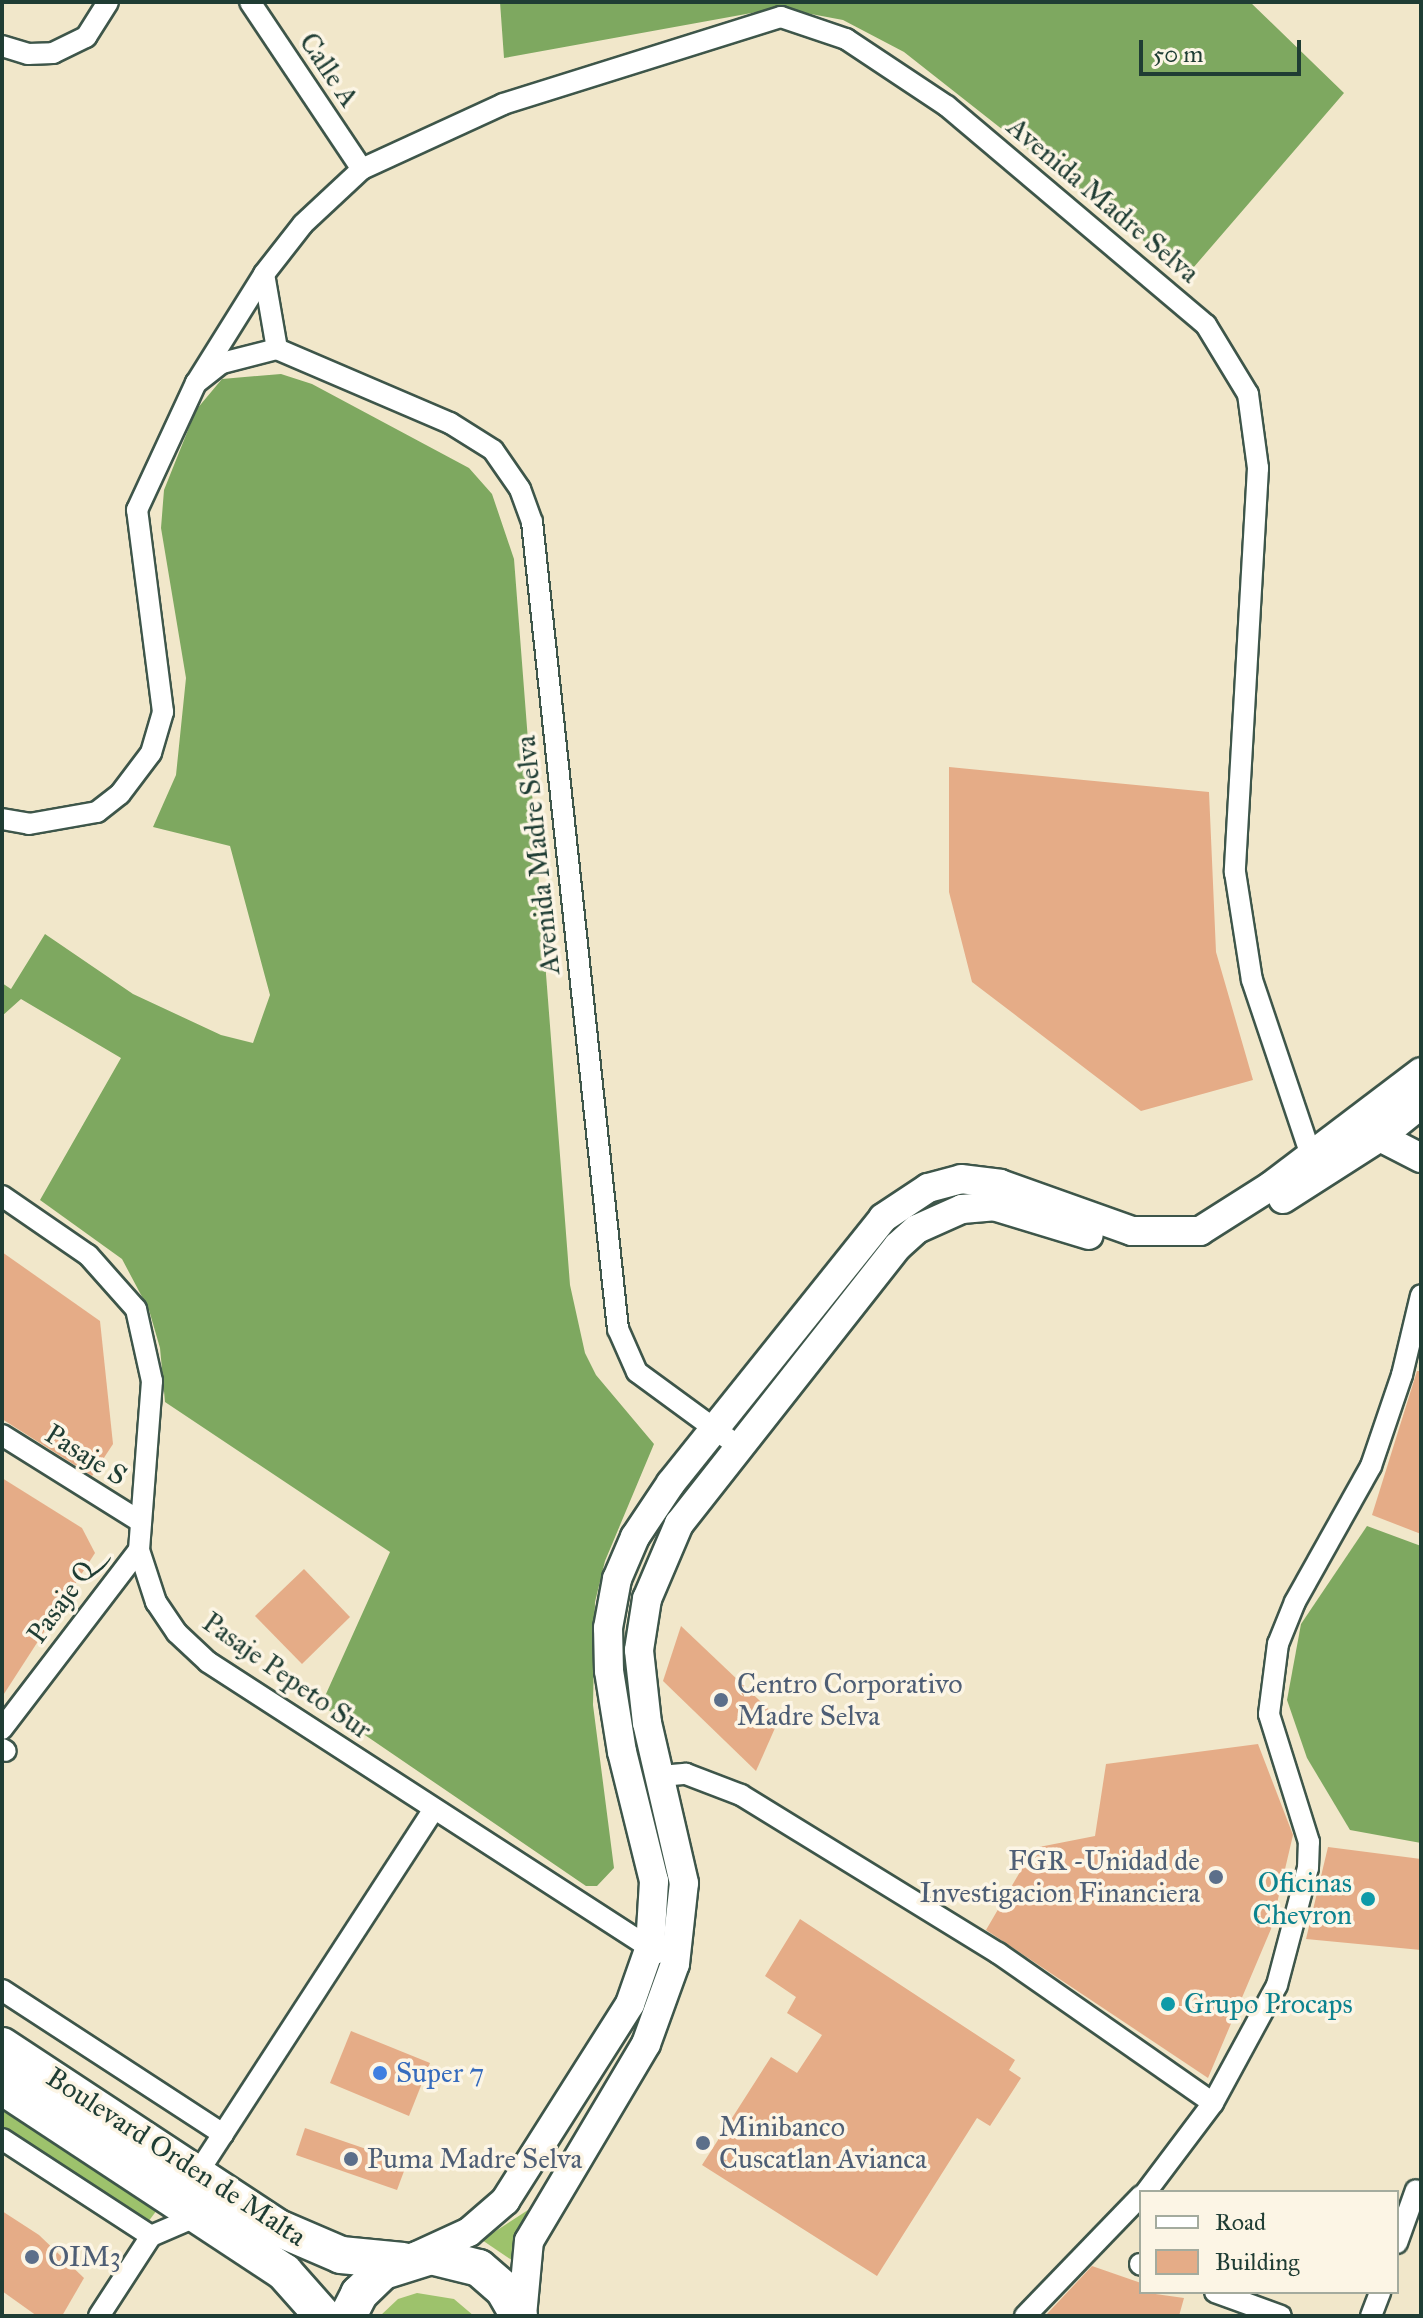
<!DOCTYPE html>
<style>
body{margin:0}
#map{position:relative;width:1423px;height:2318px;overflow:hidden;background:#f1e7ca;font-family:"IM FELL Great Primer",serif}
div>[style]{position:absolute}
.green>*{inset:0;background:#9dc26c}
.forest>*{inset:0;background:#7ea860}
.building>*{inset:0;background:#e5ac87}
.roads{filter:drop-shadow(2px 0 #3e564a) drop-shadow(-2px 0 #3e564a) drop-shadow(0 2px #3e564a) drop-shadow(0 -2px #3e564a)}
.street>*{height:20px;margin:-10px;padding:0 10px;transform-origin:10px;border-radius:10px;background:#fff}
.secondary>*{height:28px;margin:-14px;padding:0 14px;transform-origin:14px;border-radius:14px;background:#fff}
.highway>*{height:36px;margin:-18px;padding:0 18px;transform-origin:18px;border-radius:18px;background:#fff}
.dots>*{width:22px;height:22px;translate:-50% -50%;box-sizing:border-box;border:4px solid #fcf5e5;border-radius:50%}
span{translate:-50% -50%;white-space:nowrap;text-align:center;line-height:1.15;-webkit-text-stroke:7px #fcf5e5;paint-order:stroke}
.street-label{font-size:28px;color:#1f3d34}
.service-label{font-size:28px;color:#4e5e75}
.left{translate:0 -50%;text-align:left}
.right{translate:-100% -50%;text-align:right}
.culture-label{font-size:28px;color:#0d838f}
.shop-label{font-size:28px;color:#366cbe}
.frame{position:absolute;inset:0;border:4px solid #1f3d34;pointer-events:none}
.legend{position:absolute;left:1139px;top:2190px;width:260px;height:104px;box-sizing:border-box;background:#fcf5e5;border:2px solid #a4ab9e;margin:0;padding:10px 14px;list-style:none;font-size:24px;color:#1f3d34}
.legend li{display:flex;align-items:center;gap:16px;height:40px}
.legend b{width:40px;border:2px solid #a4ab9e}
.scale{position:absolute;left:1139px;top:40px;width:162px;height:36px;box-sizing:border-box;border:4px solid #1f3d34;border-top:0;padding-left:10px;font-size:24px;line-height:28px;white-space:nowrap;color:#1f3d34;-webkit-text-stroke:6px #fcf5e5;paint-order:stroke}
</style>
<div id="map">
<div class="green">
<div style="clip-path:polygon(2px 2109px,157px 2210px,145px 2226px,2px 2133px)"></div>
<div style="clip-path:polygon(528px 2210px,519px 2265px,482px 2240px)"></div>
<div style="clip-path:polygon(417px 2293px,454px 2299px,474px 2316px,380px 2316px,398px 2299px)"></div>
</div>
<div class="forest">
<div style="clip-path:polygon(500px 2px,1250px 2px,1344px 93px,1187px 275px,904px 52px,843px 20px,779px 8px,504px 58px)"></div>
<div style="clip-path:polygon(281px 374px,312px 384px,469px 468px,492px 494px,514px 559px,570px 1285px,585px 1353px,596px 1375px,654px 1444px,605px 1561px,595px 1602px,593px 1705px,614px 1868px,597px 1886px,586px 1886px,321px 1705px,390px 1552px,165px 1402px,160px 1348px,149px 1310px,122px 1259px,40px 1200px,121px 1058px,21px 999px,2px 1016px,2px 983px,11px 989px,45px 934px,133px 994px,221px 1035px,253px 1043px,270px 995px,230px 846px,153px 827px,176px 775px,186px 678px,161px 528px,164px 490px,196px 410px,222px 379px)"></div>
<div style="clip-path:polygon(1367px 1526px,1421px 1546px,1421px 1843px,1350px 1830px,1307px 1758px,1287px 1700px,1301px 1624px)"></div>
</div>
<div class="building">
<div style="clip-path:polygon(949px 767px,1209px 792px,1216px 952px,1253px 1080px,1141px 1111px,972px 982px,949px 892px)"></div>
<div style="clip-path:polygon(2px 1252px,100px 1321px,113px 1444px,92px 1476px,2px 1419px)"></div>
<div style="clip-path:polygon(1417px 1371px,1421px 1371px,1421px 1534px,1372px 1515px)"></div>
<div style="clip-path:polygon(2px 1478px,82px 1528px,95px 1553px,2px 1697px)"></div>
<div style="clip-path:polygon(304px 1569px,350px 1617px,302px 1664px,255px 1616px)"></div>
<div style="clip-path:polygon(681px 1626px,779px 1719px,756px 1771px,663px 1681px)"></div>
<div style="clip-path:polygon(1258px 1744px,1293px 1835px,1271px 1929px,1208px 2078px,986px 1930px,1034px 1848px,1095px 1836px,1106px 1764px)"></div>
<div style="clip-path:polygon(1328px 1847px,1421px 1859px,1421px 1950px,1306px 1939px)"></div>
<div style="clip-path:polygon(800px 1919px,1015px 2060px,1009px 2070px,1021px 2078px,990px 2126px,977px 2118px,877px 2276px,702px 2165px,771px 2057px,797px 2073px,822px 2035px,787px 2013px,796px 1997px,765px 1976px)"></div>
<div style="clip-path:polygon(351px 2031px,430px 2063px,409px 2116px,330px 2083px)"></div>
<div style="clip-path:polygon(305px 2128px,407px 2163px,397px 2190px,296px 2155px)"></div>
<div style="clip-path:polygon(2px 2211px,39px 2235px,84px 2278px,62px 2316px,37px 2316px,2px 2291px)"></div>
<div style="clip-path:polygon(1092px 2266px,1141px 2283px,1141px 2292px,1184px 2298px,1179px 2316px,1045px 2316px)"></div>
</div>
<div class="roads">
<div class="street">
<div style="left:250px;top:2px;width:201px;rotate:56.2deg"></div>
<div style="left:2px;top:46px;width:27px;rotate:17deg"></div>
<div style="left:28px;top:54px;width:25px;rotate:-2deg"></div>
<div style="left:53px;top:53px;width:37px;rotate:-26deg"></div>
<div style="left:86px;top:37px;width:41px;rotate:-57.8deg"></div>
<div style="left:277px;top:349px;width:76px;rotate:-99.8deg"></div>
<div style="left:264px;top:274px;width:63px;rotate:-52deg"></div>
<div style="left:303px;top:224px;width:81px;rotate:-43deg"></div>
<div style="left:362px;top:169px;width:155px;rotate:-24.7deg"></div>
<div style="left:503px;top:104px;width:291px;rotate:-17.4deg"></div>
<div style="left:781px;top:17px;width:69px;rotate:18.7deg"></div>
<div style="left:846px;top:39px;width:121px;rotate:33.6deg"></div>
<div style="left:947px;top:106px;width:339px;rotate:40.2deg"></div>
<div style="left:1206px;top:325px;width:81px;rotate:58.7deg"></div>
<div style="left:1248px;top:394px;width:75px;rotate:82.3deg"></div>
<div style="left:1258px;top:468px;width:405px;rotate:93.3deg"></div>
<div style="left:1235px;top:872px;width:109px;rotate:81.1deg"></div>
<div style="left:1252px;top:980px;width:197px;rotate:71.4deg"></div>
<div style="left:196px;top:383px;width:33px;rotate:-38deg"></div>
<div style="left:222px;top:363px;width:57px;rotate:-14.3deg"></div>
<div style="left:277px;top:349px;width:188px;rotate:23.2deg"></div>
<div style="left:450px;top:423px;width:51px;rotate:32.1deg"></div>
<div style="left:493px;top:450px;width:47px;rotate:55.3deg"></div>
<div style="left:520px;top:489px;width:35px;rotate:70deg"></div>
<div style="left:532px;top:522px;width:812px;rotate:83.92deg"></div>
<div style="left:618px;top:1329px;width:47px;rotate:66.2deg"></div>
<div style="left:637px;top:1372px;width:125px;rotate:36.2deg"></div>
<div style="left:2px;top:819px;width:27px;rotate:10deg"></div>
<div style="left:29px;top:824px;width:69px;rotate:-10deg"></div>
<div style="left:97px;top:812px;width:29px;rotate:-38deg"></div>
<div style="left:120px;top:794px;width:51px;rotate:-52.9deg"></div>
<div style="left:151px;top:753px;width:43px;rotate:-73.7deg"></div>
<div style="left:163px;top:712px;width:204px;rotate:-97.3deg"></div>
<div style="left:137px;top:510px;width:140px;rotate:-65.1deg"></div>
<div style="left:196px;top:383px;width:128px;rotate:-58deg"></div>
<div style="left:2px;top:1196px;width:104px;rotate:34.5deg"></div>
<div style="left:88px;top:1255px;width:72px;rotate:48.4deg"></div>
<div style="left:136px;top:1309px;width:74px;rotate:77.5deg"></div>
<div style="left:152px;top:1381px;width:169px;rotate:94.4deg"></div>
<div style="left:139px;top:1550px;width:55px;rotate:71.9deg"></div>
<div style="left:156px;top:1602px;width:37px;rotate:56deg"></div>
<div style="left:177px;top:1633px;width:42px;rotate:43.1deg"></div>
<div style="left:208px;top:1662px;width:536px;rotate:32.89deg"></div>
<div style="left:2px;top:1435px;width:164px;rotate:32deg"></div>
<div style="left:2px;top:1729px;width:225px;rotate:-52.6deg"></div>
<div style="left:2px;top:1749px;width:4px;rotate:27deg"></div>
<div style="left:661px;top:1776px;width:25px;rotate:-5deg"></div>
<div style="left:686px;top:1774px;width:59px;rotate:20.9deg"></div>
<div style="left:741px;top:1795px;width:302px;rotate:31.6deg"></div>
<div style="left:998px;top:1953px;width:262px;rotate:34.9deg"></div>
<div style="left:2px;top:1990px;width:264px;rotate:33.1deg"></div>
<div style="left:2px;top:2139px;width:178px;rotate:33.1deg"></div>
<div style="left:197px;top:2174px;width:435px;rotate:-57deg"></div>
<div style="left:1146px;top:2192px;width:111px;rotate:-53deg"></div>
<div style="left:1213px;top:2103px;width:134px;rotate:-61.5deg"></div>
<div style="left:1277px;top:1985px;width:121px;rotate:-75.2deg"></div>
<div style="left:1308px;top:1868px;width:26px;rotate:-88deg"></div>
<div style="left:1309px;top:1842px;width:134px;rotate:-107.4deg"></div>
<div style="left:1269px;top:1714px;width:71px;rotate:-82.7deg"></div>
<div style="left:1278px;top:1644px;width:45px;rotate:-68deg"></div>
<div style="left:1295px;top:1602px;width:156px;rotate:-60.8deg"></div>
<div style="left:1371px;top:1466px;width:96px;rotate:-71.2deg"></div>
<div style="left:1402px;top:1375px;width:82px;rotate:-76.6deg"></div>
<div style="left:1397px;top:2243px;width:56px;rotate:-70.3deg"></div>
<div style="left:1140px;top:2264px;width:1px;rotate:45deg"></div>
<div style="left:1215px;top:2292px;width:70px;rotate:20deg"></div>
<div style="left:99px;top:2316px;width:95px;rotate:-57deg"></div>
<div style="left:151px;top:2236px;width:53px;rotate:-23.2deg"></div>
<div style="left:1025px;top:2316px;width:167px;rotate:-46deg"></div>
<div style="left:1371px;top:2316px;width:26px;rotate:-69deg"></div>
</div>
<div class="secondary">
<div style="left:1369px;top:1124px;width:17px;rotate:50deg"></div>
<div style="left:1380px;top:1137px;width:46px;rotate:27.1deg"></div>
<div style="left:1283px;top:1199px;width:115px;rotate:-32.6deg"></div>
<div style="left:1380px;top:1137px;width:53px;rotate:-38.8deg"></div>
<div style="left:417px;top:2256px;width:57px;rotate:-24.8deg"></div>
<div style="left:469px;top:2232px;width:48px;rotate:-40.7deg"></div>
<div style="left:505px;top:2201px;width:233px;rotate:-57.6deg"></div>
<div style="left:630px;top:2004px;width:60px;rotate:-70.7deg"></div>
<div style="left:650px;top:1947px;width:66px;rotate:-86.5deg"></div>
<div style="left:654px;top:1881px;width:133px;rotate:-103.9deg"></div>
<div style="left:622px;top:1752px;width:82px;rotate:-99.1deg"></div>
<div style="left:609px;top:1671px;width:43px;rotate:-91.3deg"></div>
<div style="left:608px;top:1628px;width:50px;rotate:-79.6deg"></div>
<div style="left:617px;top:1579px;width:46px;rotate:-66.8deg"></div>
<div style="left:635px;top:1537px;width:65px;rotate:-56.3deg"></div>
<div style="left:671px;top:1483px;width:339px;rotate:-51.3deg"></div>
<div style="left:883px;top:1218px;width:54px;rotate:-33.7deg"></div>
<div style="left:928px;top:1188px;width:34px;rotate:-15deg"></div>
<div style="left:961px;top:1179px;width:39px;rotate:7deg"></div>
<div style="left:1000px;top:1184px;width:140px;rotate:19.6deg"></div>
<div style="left:1132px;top:1231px;width:68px"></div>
<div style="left:1200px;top:1231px;width:84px;rotate:-32.4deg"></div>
<div style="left:1271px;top:1186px;width:188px;rotate:-37.2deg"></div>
<div style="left:522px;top:2316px;width:75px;rotate:-84.7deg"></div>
<div style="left:529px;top:2241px;width:229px;rotate:-59.3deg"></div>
<div style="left:646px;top:2044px;width:85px;rotate:-70.1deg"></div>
<div style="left:675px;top:1964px;width:81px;rotate:-83.7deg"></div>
<div style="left:684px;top:1883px;width:164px;rotate:-103deg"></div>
<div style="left:647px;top:1723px;width:73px;rotate:-96.3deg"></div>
<div style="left:639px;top:1650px;width:52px;rotate:-81.1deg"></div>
<div style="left:647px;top:1599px;width:82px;rotate:-66.9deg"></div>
<div style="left:679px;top:1524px;width:354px;rotate:-51.8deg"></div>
<div style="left:898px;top:1246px;width:25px;rotate:-42deg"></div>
<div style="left:917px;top:1229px;width:49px;rotate:-24deg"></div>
<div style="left:962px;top:1209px;width:32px;rotate:-5deg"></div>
<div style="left:994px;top:1206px;width:99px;rotate:17deg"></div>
</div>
<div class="highway">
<div style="left:2px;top:2046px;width:328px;rotate:33.4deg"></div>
<div style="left:276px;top:2227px;width:71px;rotate:23.3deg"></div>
<div style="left:341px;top:2255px;width:62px;rotate:5.5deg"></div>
<div style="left:2px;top:2086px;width:338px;rotate:33.4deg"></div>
<div style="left:284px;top:2272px;width:59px;rotate:48.4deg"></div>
<div style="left:348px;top:2316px;width:25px;rotate:-63deg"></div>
<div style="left:359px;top:2294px;width:33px;rotate:-44deg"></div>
<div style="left:383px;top:2271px;width:50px;rotate:-17.4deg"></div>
<div style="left:431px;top:2256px;width:49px;rotate:14deg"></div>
<div style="left:479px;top:2268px;width:33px;rotate:41deg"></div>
<div style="left:504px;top:2290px;width:30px;rotate:60deg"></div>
</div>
</div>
<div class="dots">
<div style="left:721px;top:1700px;background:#5c6f8a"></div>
<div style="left:1216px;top:1877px;background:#5c6f8a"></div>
<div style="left:1368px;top:1899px;background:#0f9aa8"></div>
<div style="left:1168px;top:2004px;background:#0f9aa8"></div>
<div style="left:380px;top:2073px;background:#3f7fe0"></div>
<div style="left:703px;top:2143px;background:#5c6f8a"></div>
<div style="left:351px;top:2159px;background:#5c6f8a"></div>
<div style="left:32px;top:2257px;background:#5c6f8a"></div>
</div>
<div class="street-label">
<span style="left:329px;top:70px;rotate:56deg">Calle A</span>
<span style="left:1103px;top:200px;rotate:40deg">Avenida Madre Selva</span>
<span style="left:538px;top:855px;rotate:-96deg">Avenida Madre Selva</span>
<span style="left:86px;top:1455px;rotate:32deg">Pasaje S</span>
<span style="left:61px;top:1602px;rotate:-54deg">Pasaje Q</span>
<span style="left:287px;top:1676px;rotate:35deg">Pasaje Pepeto Sur</span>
<span style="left:176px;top:2157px;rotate:33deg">Boulevard Orden de Malta</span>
</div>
<div class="service-label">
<span class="left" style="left:737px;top:1700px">Centro Corporativo<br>Madre Selva</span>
<span class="right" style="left:1200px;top:1877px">FGR -Unidad de<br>Investigacion Financiera</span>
<span class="left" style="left:719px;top:2143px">Minibanco<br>Cuscatlan Avianca</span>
<span class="left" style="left:367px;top:2159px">Puma Madre Selva</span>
<span class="left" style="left:48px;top:2257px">OIM3</span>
</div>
<div class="culture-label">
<span class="right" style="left:1352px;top:1899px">Oficinas<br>Chevron</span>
<span class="left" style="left:1184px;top:2004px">Grupo Procaps</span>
</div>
<div class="shop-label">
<span class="left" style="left:396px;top:2073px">Super 7</span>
</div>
<div class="frame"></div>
<ul class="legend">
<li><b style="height:10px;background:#fff"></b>Road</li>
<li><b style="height:22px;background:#e5ac87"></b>Building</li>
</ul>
<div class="scale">50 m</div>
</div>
